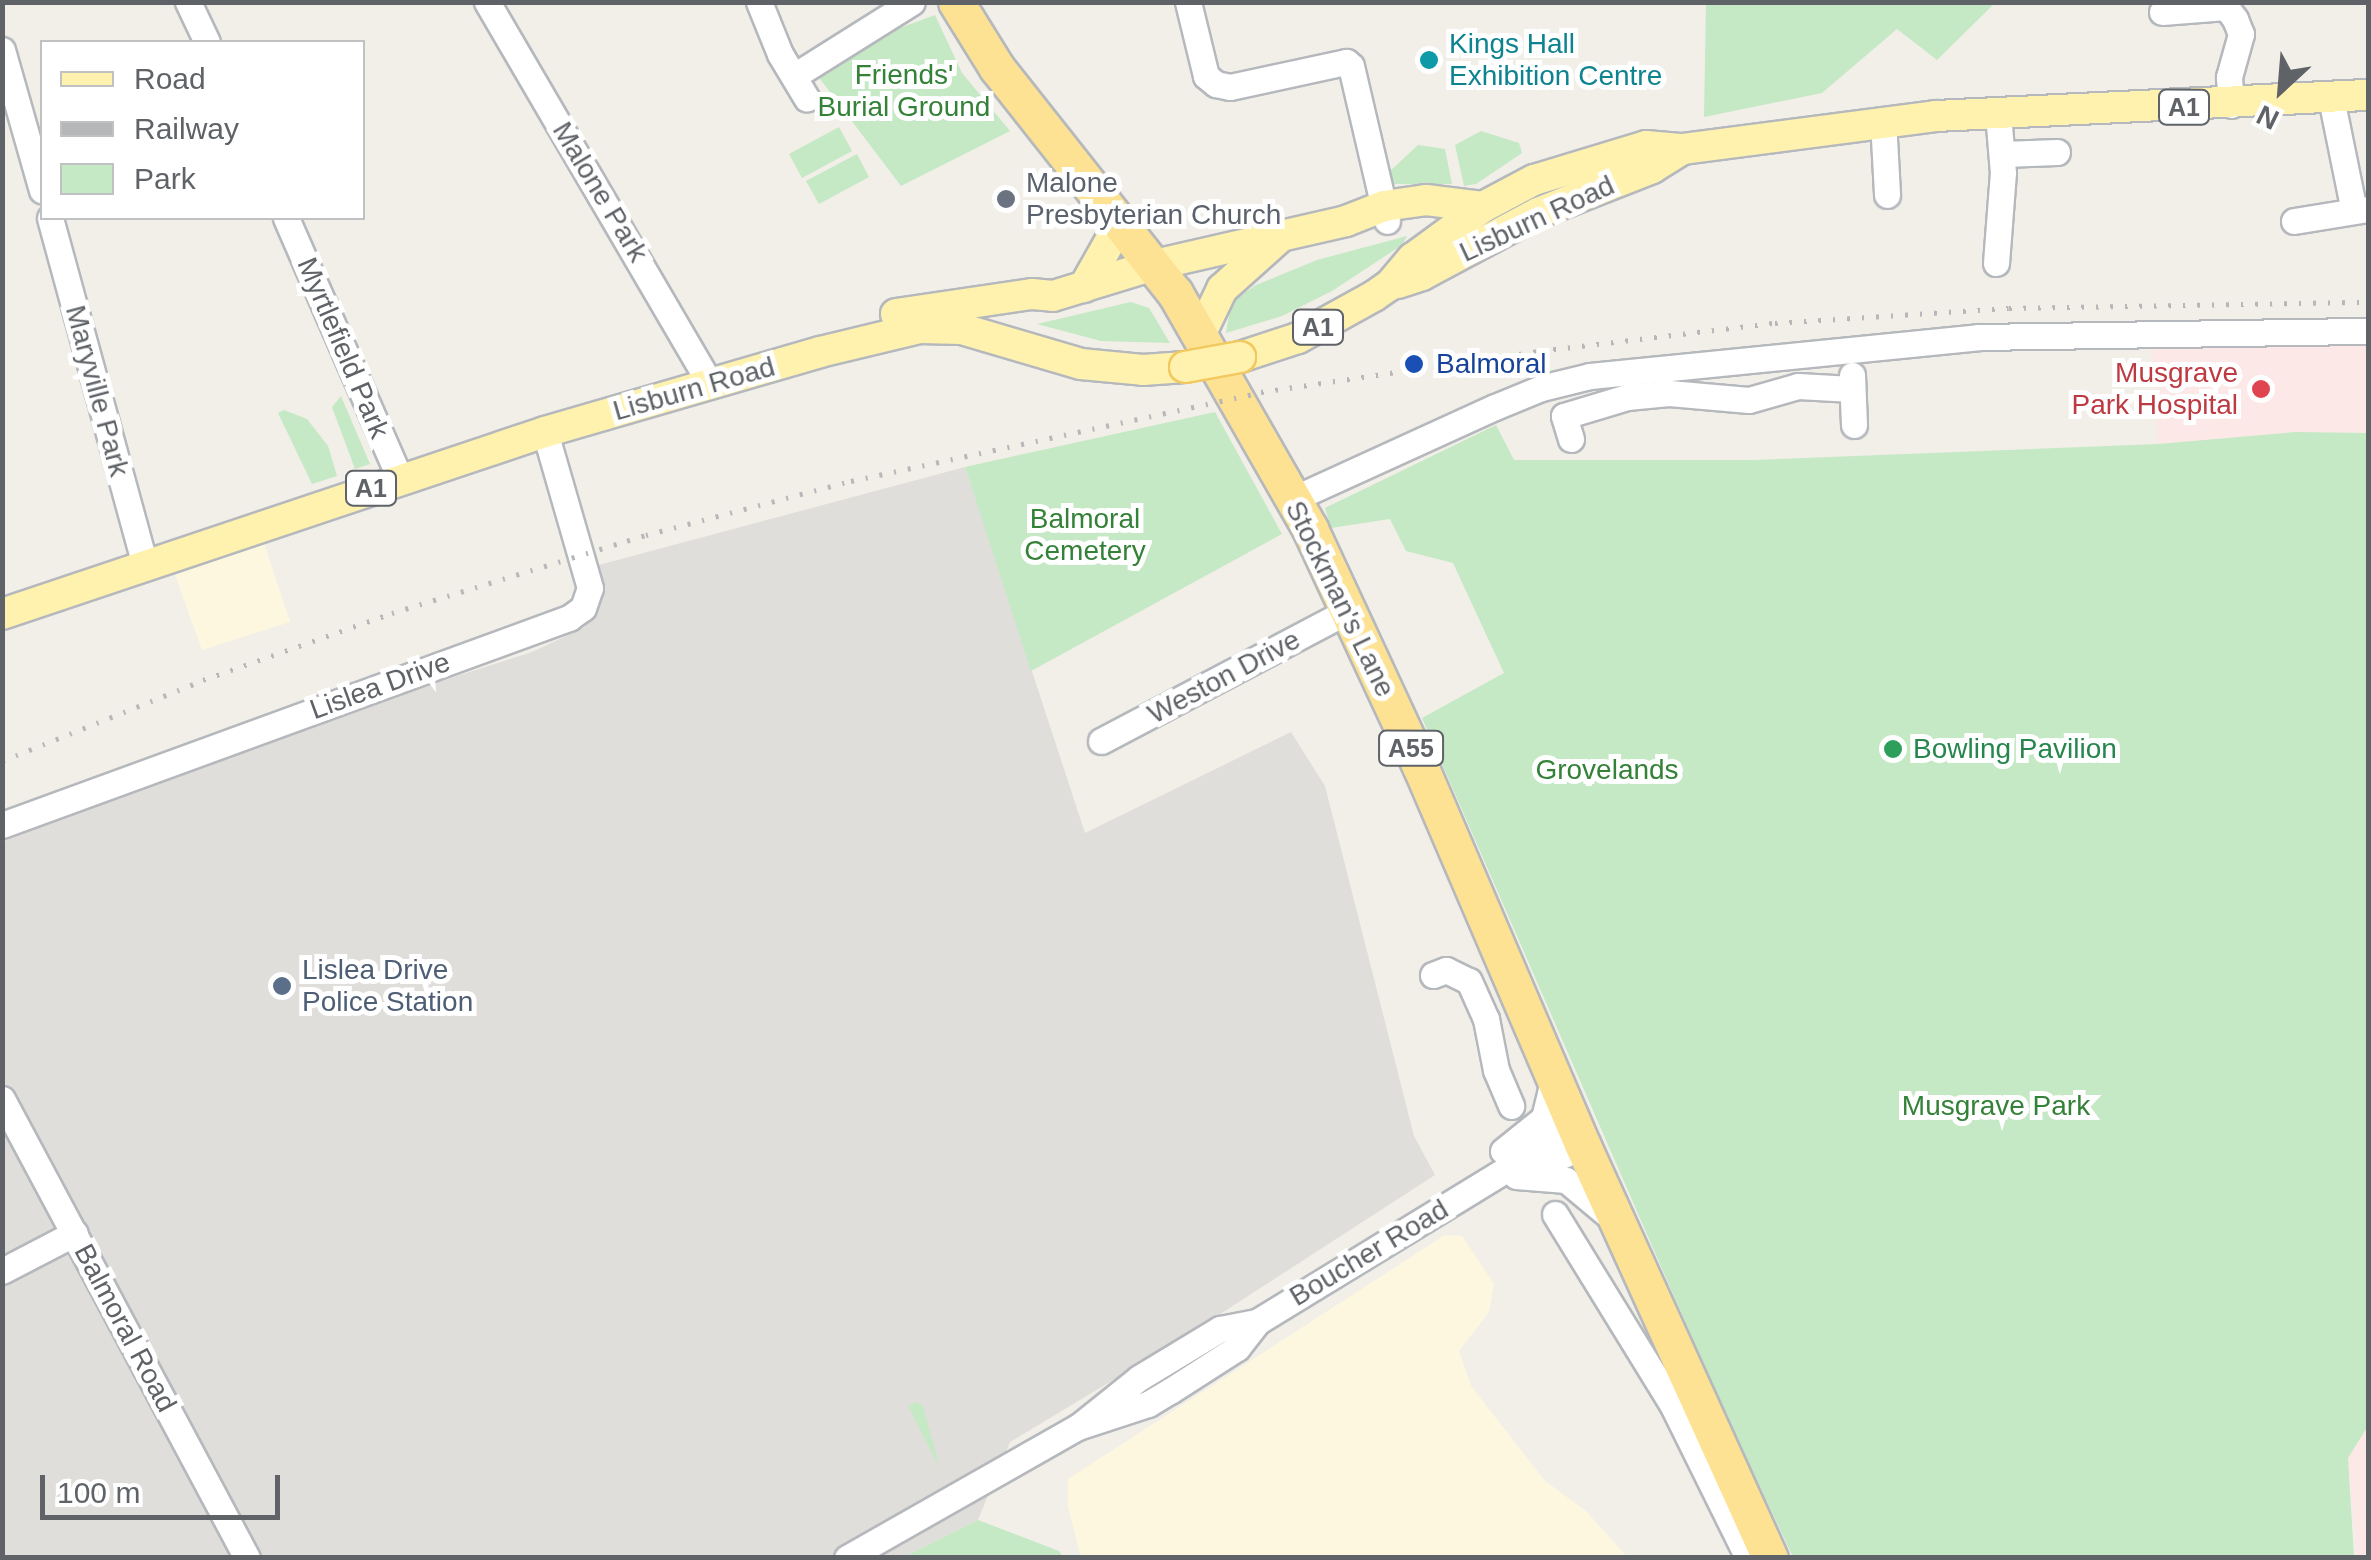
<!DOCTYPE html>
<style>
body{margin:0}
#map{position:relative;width:2371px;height:1560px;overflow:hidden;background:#f1efe8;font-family:Helvetica,sans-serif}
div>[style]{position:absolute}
.commercial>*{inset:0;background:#fef7e0}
.industrial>*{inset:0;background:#e0deda}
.medical>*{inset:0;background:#fce8e6}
.green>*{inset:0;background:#c5e8c5}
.roads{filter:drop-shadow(2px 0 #b5b8bc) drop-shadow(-2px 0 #b5b8bc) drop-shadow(0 2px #b5b8bc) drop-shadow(0 -2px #b5b8bc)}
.minor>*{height:25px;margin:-12.5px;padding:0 12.5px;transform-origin:12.5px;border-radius:12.5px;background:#fff}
.major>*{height:30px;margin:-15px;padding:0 15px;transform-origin:15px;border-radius:15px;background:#fff2af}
.highway>*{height:35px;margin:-17.5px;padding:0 17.5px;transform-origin:17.5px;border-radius:17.5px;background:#fde293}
.rail>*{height:5px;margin-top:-2.5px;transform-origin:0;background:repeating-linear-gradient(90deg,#b6b7b8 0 2.5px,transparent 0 14.5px)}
.bridges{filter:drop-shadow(2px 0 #f2c960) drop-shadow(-2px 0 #f2c960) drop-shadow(0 2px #f2c960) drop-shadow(0 -2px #f2c960)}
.major-bridge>*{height:30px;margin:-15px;padding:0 15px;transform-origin:15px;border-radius:15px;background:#fff2af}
.dots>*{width:28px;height:28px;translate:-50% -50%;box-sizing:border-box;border:5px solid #fff;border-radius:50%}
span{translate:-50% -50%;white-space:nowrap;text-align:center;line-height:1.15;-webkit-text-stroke:10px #fff;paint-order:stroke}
.shield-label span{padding:2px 8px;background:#fff;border:2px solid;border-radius:8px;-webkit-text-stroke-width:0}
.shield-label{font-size:25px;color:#5f6368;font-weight:700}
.culture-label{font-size:28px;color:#0d838f}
.left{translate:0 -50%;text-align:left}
.park-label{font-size:28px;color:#348238}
.worship-label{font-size:28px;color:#5b616d}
.street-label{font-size:28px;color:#5f6368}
.transit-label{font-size:28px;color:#164399}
.health-label{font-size:28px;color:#be3a42}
.right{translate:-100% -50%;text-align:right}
.leisure-label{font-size:28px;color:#27864d}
.service-label{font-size:28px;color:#4e5e75}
.frame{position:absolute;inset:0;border:5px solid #5f6368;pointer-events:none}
.legend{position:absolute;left:40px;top:40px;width:325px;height:180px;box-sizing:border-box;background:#fff;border:2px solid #bfc1c3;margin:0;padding:12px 18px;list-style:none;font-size:30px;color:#5f6368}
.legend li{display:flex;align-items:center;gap:20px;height:50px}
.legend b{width:50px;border:2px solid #bfc1c3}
.north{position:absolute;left:2231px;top:40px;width:100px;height:100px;-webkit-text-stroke:8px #fff;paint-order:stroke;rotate:206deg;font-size:28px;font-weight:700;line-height:40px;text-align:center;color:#5f6368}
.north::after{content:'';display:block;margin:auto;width:35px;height:45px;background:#5f6368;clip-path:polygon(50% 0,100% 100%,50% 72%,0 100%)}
.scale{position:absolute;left:40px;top:1475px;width:240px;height:45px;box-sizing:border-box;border:5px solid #5f6368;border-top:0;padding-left:12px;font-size:30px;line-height:35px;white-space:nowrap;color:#5f6368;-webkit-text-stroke:8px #fff;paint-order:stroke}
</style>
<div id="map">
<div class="commercial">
<div style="clip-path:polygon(264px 543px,290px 622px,202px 650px,175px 575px)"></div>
<div style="clip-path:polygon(1445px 1235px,1462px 1236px,1494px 1284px,1489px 1312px,1459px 1351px,1471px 1386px,1545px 1481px,1586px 1511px,1627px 1557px,1081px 1557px,1068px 1507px,1068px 1479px)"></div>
</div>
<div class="industrial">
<div style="clip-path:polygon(965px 467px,1085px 833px,1291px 732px,1325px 786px,1414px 1136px,1435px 1175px,1191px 1333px,1010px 1442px,978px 1520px,904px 1557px,3px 1557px,2px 842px,302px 726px,532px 652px,585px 627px,597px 596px,595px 566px)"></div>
</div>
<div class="medical">
<div style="clip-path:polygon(2368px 341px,2368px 433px,2296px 432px,2158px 444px,2151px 347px)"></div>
<div style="clip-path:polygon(2368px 1426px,2368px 1557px,2357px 1557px,2348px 1458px)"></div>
</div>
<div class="green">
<div style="clip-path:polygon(1706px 3px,1706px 2px,1995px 3px,1937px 60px,1897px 29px,1822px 93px,1704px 117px)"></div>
<div style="clip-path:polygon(935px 15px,962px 73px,1010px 131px,901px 186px,817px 75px,897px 29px)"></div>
<div style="clip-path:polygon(839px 127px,852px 151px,802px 178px,789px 154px)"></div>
<div style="clip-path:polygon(1481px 131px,1519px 143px,1522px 153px,1476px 184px,1464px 186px,1455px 145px)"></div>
<div style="clip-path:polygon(1418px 145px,1445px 149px,1452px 184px,1393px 184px,1390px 171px)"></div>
<div style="clip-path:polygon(857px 154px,869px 177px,819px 204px,806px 181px)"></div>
<div style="clip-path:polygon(1407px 236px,1402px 245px,1332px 291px,1282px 316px,1226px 333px,1231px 302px,1256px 285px,1317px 260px)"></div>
<div style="clip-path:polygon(1131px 302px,1149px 308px,1170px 343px,1101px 341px,1037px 324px)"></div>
<div style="clip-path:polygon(341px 396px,370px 464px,355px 469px,332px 407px)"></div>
<div style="clip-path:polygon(284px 410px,307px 419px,328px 446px,337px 476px,312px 484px,278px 413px)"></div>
<div style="clip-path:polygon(1215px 412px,1282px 534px,1031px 671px,965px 467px)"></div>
<div style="clip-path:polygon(1496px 425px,1514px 460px,1755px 460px,2158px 444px,2296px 432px,2368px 433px,2368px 1426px,2348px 1458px,2354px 1557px,1793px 1557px,1721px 1404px,1422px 718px,1504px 673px,1453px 563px,1406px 551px,1390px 519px,1331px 528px,1325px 508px)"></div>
<div style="clip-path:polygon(916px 1402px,923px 1406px,940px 1469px,908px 1406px)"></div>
<div style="clip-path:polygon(978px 1520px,1059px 1551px,1063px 1557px,904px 1557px)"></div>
</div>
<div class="roads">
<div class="minor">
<div style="left:188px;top:2px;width:44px;rotate:64.6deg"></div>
<div style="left:487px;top:2px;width:441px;rotate:59.7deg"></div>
<div style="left:759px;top:2px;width:56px;rotate:68deg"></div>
<div style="left:780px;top:54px;width:52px;rotate:59deg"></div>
<div style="left:1188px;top:2px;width:76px;rotate:76.3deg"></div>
<div style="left:1206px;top:76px;width:13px;rotate:39deg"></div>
<div style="left:1216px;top:84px;width:14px;rotate:12deg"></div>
<div style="left:1230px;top:87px;width:119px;rotate:-12.2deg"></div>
<div style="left:1346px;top:62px;width:6px;rotate:39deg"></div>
<div style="left:1351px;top:66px;width:159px;rotate:76.9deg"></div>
<div style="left:2162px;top:12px;width:64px;rotate:-4.5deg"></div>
<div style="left:2226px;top:7px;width:15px;rotate:53deg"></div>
<div style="left:2235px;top:19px;width:16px;rotate:68deg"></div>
<div style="left:2241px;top:34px;width:45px;rotate:105.6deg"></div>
<div style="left:2229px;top:77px;width:28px;rotate:86deg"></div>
<div style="left:2px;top:50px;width:146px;rotate:74.1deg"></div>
<div style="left:794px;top:76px;width:139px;rotate:-32.1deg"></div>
<div style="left:2331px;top:98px;width:115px;rotate:78.5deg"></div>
<div style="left:1883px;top:120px;width:75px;rotate:86.9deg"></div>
<div style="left:2003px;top:154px;width:54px;rotate:-2.1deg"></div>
<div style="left:50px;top:218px;width:360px;rotate:74.7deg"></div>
<div style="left:286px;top:218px;width:285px;rotate:66.4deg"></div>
<div style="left:2294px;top:221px;width:75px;rotate:-9.2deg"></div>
<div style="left:1996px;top:263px;width:90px;rotate:-85.6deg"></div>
<div style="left:2003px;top:173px;width:59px;rotate:-94.8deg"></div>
<div style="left:1852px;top:375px;width:50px;rotate:87.7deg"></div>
<div style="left:1571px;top:439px;width:24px;rotate:-107deg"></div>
<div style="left:1564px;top:416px;width:66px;rotate:-16.8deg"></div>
<div style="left:1627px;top:397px;width:42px;rotate:-5.4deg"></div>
<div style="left:1669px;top:393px;width:80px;rotate:5deg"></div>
<div style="left:1749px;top:400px;width:51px;rotate:-15.9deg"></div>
<div style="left:1798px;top:386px;width:54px;rotate:3.2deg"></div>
<div style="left:1293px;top:499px;width:222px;rotate:-24.5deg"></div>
<div style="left:1495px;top:407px;width:50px;rotate:-22.4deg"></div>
<div style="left:1541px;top:388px;width:50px;rotate:-13.8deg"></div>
<div style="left:1590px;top:376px;width:390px;rotate:-5.7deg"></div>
<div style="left:1978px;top:337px;width:390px;rotate:-0.9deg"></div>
<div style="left:1101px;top:741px;width:277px;rotate:-27.8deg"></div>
<div style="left:2px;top:825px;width:604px;rotate:-20.06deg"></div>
<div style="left:569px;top:618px;width:17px;rotate:-36deg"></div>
<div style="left:583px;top:608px;width:21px;rotate:-71deg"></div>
<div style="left:590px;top:588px;width:162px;rotate:-106.1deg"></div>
<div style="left:1433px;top:975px;width:14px;rotate:-21deg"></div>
<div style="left:1446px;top:970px;width:25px;rotate:26deg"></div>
<div style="left:1469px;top:981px;width:42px;rotate:65.9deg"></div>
<div style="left:1486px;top:1019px;width:52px;rotate:78.9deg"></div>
<div style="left:1496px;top:1070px;width:39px;rotate:67deg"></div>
<div style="left:2px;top:1099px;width:520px;rotate:61.91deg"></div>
<div style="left:1503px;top:1151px;width:53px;rotate:-38.8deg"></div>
<div style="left:1544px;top:1118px;width:42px;rotate:-76.3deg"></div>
<div style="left:1525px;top:1173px;width:64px;rotate:-25deg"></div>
<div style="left:1516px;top:1176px;width:50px;rotate:4.6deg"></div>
<div style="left:1566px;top:1180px;width:53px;rotate:39.7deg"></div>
<div style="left:1555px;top:1214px;width:225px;rotate:58.4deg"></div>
<div style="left:1673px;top:1406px;width:169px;rotate:63.7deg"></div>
<div style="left:2px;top:1271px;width:82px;rotate:-27.5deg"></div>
<div style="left:1078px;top:1427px;width:74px;rotate:-18.2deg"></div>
<div style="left:1148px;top:1404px;width:26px;rotate:-31deg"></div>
<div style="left:1170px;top:1391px;width:80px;rotate:-32.7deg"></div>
<div style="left:1237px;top:1348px;width:33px;rotate:-52deg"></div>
<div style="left:1257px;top:1322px;width:373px;rotate:-31.5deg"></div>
<div style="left:847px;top:1558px;width:266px;rotate:-29.6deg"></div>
<div style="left:1078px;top:1427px;width:78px;rotate:-38.8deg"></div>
<div style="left:1139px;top:1378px;width:95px;rotate:-31.2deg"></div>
<div style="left:1220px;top:1329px;width:38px;rotate:-11deg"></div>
</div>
<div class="major">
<div style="left:1398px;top:283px;width:25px;rotate:-18deg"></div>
<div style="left:1422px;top:275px;width:132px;rotate:-28.1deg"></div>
<div style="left:1538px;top:213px;width:123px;rotate:-21.5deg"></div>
<div style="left:1652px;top:168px;width:36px;rotate:-32deg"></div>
<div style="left:1084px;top:287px;width:75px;rotate:-60.4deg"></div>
<div style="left:896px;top:314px;width:137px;rotate:-8.4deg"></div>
<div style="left:1032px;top:294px;width:21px;rotate:5deg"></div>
<div style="left:1053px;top:296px;width:106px;rotate:-17.1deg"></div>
<div style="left:1154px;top:265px;width:197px;rotate:-12.9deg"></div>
<div style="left:1346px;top:221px;width:41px;rotate:-21.5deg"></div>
<div style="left:1384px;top:206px;width:42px;rotate:-8.1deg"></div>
<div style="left:1426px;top:200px;width:57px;rotate:7deg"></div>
<div style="left:1200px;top:335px;width:51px;rotate:-64.4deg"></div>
<div style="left:1222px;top:289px;width:76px;rotate:-41.8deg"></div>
<div style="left:1240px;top:357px;width:61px;rotate:-18.1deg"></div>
<div style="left:1298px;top:338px;width:87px;rotate:-28.9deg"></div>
<div style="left:1374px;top:296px;width:19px;rotate:-35deg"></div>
<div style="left:1390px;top:285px;width:35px;rotate:-50deg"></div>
<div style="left:1413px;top:258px;width:87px;rotate:-36.1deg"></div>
<div style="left:1483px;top:207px;width:58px;rotate:-27.9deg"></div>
<div style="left:1534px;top:180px;width:117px;rotate:-16.9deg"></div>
<div style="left:1646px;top:146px;width:37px;rotate:5deg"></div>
<div style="left:1683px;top:149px;width:255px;rotate:-7.4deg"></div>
<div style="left:1936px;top:116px;width:433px;rotate:-2.8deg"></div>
<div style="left:2px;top:614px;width:573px;rotate:-18.53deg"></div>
<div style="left:545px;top:432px;width:286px;rotate:-16.2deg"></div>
<div style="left:820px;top:352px;width:103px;rotate:-13.5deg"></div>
<div style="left:920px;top:328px;width:42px;rotate:1.4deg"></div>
<div style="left:962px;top:329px;width:124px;rotate:16.4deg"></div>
<div style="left:1081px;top:364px;width:62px;rotate:5.5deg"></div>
<div style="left:1143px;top:370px;width:42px;rotate:-4.1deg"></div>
</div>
<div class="highway">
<div style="left:956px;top:2px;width:78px;rotate:58.2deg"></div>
<div style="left:997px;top:68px;width:287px;rotate:51.7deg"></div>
<div style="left:1175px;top:293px;width:272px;rotate:60.2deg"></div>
<div style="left:1310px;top:529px;width:264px;rotate:65.1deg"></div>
<div style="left:1421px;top:768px;width:411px;rotate:66.8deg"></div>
<div style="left:1583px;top:1146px;width:452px;rotate:65.6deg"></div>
</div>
</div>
<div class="rail">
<div style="left:2px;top:761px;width:217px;rotate:-21.9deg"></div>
<div style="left:203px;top:680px;width:201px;rotate:-19.5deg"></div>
<div style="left:392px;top:613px;width:266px;rotate:-17.1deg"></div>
<div style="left:646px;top:535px;width:212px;rotate:-14.8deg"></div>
<div style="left:851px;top:481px;width:420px;rotate:-12.2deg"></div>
<div style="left:1261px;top:392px;width:281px;rotate:-8.4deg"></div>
<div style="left:1539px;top:351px;width:238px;rotate:-6.8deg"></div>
<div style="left:1775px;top:323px;width:234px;rotate:-3.7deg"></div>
<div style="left:2009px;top:308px;width:359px;rotate:-1deg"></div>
</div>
<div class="bridges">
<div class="major-bridge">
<div style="left:1185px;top:367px;width:56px;rotate:-10.3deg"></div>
</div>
</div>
<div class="dots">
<div style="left:1429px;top:60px;background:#0f9aa8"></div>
<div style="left:1006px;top:199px;background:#6b7280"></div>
<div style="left:1414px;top:364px;background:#1a4fb4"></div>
<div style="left:2261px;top:389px;background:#e0444e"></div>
<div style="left:1893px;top:749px;background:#2e9e5b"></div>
<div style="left:282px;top:986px;background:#5c6f8a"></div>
</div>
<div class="shield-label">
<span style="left:2184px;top:107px">A1</span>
<span style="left:1318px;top:327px">A1</span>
<span style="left:371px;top:488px">A1</span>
<span style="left:1411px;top:748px">A55</span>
</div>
<div class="culture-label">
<span class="left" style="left:1449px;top:60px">Kings Hall<br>Exhibition Centre</span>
</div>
<div class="park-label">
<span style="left:904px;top:91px">Friends'<br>Burial Ground</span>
<span style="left:1085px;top:535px">Balmoral<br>Cemetery</span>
<span style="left:1607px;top:770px">Grovelands</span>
<span style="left:1996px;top:1106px">Musgrave Park</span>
</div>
<div class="worship-label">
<span class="left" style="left:1026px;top:199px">Malone<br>Presbyterian Church</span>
</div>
<div class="street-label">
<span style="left:600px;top:192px;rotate:59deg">Malone Park</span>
<span style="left:1537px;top:219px;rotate:-25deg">Lisburn Road</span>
<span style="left:343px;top:348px;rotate:67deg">Myrtlefield Park</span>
<span style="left:694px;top:389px;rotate:-16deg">Lisburn Road</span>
<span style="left:97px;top:391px;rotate:75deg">Maryville Park</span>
<span style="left:1340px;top:599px;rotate:64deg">Stockman's Lane</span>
<span style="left:1224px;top:677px;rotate:-28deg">Weston Drive</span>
<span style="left:380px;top:686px;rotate:-20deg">Lislea Drive</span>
<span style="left:1369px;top:1253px;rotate:-31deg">Boucher Road</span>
<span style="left:125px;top:1328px;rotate:62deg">Balmoral Road</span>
</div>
<div class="transit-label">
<span class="left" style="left:1436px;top:364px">Balmoral</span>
</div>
<div class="health-label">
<span class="right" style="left:2238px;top:389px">Musgrave<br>Park Hospital</span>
</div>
<div class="leisure-label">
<span class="left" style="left:1913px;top:749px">Bowling Pavilion</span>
</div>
<div class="service-label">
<span class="left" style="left:302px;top:986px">Lislea Drive<br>Police Station</span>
</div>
<div class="frame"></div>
<ul class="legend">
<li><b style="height:12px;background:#fff2af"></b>Road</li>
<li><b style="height:12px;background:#b6b7b8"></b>Railway</li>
<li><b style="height:28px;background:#c5e8c5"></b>Park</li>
</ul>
<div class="north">N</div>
<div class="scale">100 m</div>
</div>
